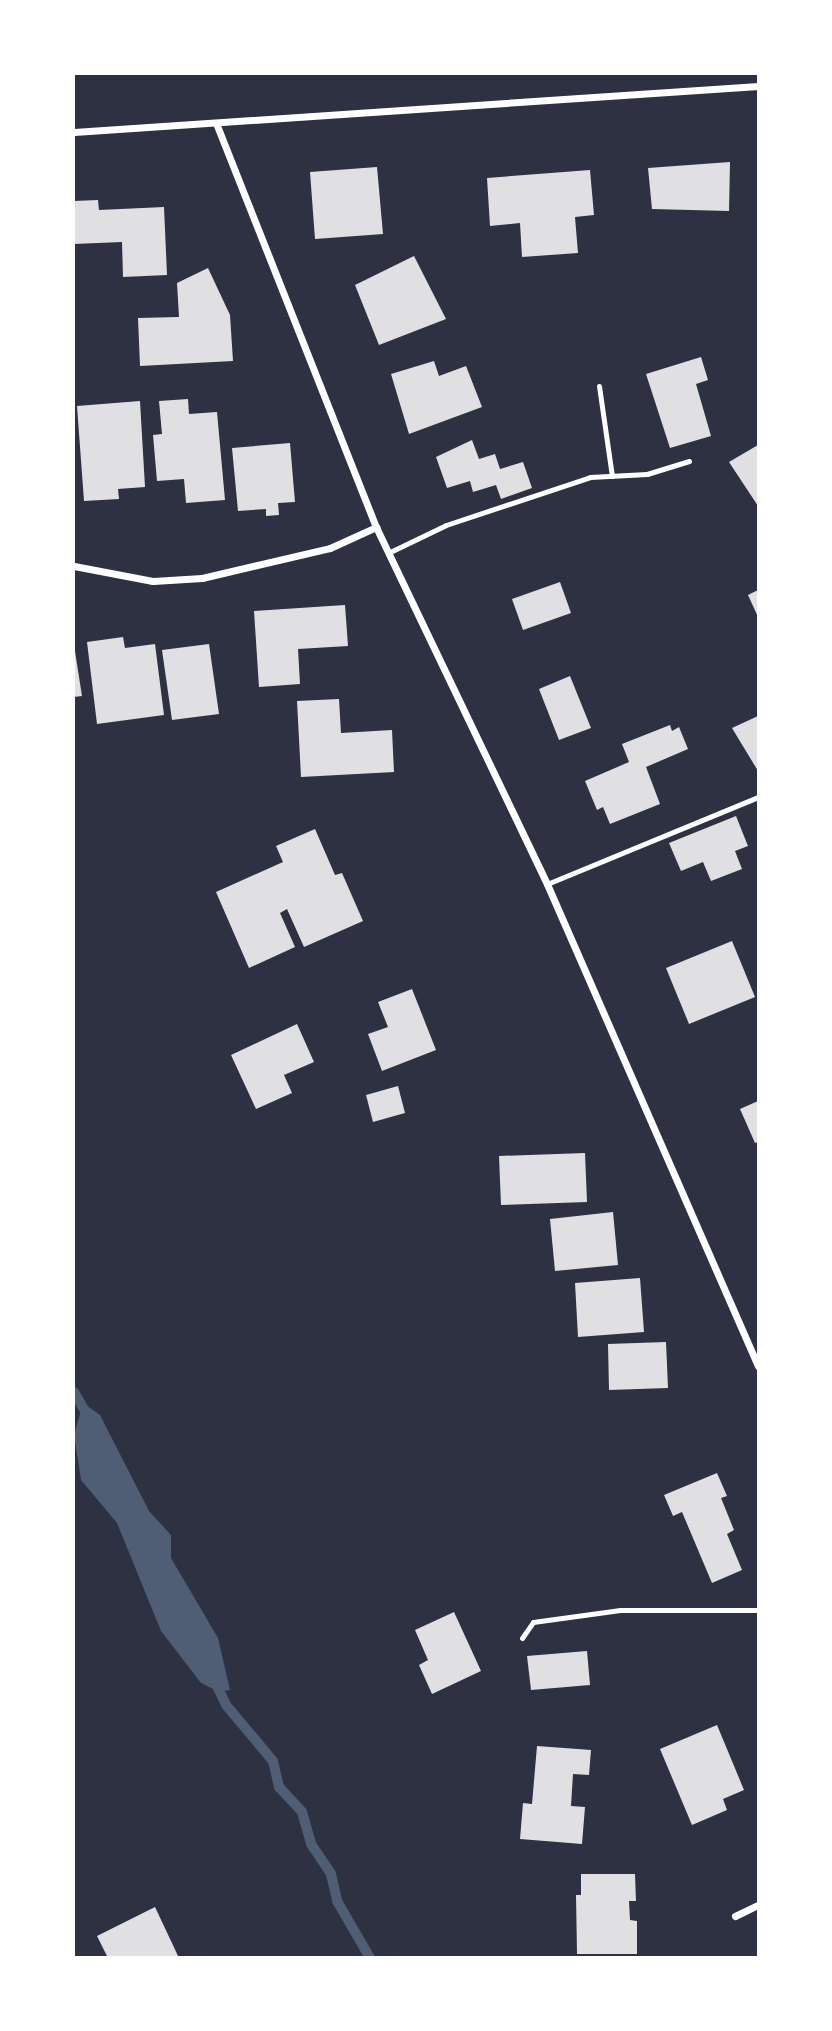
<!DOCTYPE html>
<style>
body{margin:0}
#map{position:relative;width:832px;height:2031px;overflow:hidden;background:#2d3142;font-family:"Archivo Narrow",sans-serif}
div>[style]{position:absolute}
.water>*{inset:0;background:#4f5d75}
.stream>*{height:10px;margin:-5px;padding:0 5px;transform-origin:5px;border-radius:5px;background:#4f5d75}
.building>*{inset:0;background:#e0e0e3}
.service>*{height:5px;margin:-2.5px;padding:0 2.5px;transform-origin:2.5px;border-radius:2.5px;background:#fff}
.minor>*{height:7px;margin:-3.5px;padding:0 3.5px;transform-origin:3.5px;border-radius:3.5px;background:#fff}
span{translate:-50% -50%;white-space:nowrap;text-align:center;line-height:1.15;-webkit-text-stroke:5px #fff;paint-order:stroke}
.frame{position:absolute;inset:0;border:75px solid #fff;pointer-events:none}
</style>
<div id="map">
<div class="water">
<div style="clip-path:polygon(83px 1403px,100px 1415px,149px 1511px,171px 1535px,171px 1558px,218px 1638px,230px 1690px,219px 1692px,201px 1683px,161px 1631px,117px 1523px,81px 1480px,74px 1435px)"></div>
</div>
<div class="stream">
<div style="left:74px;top:1392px;width:28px;rotate:60deg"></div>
<div style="left:214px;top:1680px;width:28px;rotate:64deg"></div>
<div style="left:226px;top:1705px;width:73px;rotate:50deg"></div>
<div style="left:273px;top:1761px;width:27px;rotate:77deg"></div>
<div style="left:279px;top:1787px;width:34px;rotate:47deg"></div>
<div style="left:302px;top:1812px;width:33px;rotate:74deg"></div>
<div style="left:311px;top:1844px;width:36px;rotate:56deg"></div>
<div style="left:331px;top:1874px;width:28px;rotate:77deg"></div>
<div style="left:337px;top:1901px;width:66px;rotate:59.9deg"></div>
</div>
<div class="building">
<div style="clip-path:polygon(730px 162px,729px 211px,652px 209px,648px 168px)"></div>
<div style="clip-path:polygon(377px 167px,383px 234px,315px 239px,310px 172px)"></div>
<div style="clip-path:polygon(590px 170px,594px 215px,575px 217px,578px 253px,522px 257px,520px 223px,490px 226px,487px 178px)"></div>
<div style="clip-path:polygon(98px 200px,99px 210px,164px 207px,167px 275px,123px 277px,122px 242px,74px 244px,74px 201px)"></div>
<div style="clip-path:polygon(414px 256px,446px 319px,379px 345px,355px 285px)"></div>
<div style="clip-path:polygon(208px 268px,230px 315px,233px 361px,140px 366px,138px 318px,179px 317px,177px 283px)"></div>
<div style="clip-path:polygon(701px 357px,708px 380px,696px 384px,711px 436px,670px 448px,646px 374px)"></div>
<div style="clip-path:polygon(434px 361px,439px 376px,466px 366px,482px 407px,409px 434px,391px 374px)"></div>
<div style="clip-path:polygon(188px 399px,189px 414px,217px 412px,225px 500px,186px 503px,184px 479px,157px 481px,153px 435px,162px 434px,159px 401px)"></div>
<div style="clip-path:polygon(140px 401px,145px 487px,118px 489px,119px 499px,84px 501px,77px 406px)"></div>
<div style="clip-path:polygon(472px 440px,479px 459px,495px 454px,500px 469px,523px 462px,532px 488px,501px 499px,496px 485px,473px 492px,470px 481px,447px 488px,436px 457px)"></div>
<div style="clip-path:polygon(290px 443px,295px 502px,278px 503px,279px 515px,266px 516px,266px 509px,238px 511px,232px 448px)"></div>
<div style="clip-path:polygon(758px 445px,758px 506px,729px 462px)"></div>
<div style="clip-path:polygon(560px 582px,571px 613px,523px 630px,512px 599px)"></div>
<div style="clip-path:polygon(758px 590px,758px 617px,748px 595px)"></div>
<div style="clip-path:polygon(345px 605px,348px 646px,298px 649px,300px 684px,259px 687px,254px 611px)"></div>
<div style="clip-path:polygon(123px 637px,125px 648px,155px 644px,164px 715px,97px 724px,87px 642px)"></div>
<div style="clip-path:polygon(209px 644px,219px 714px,172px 720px,162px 650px)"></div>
<div style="clip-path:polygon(74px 645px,82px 696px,74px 697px)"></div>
<div style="clip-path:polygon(570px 676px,591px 728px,559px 740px,539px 689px)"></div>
<div style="clip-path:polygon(339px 699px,341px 733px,392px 730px,394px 772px,301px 777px,297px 701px)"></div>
<div style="clip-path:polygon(758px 716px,758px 771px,732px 728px)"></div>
<div style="clip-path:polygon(670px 725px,672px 731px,679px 727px,688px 749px,646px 767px,660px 804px,610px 824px,603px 807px,597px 810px,585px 781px,629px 762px,622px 744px)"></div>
<div style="clip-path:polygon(736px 816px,748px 846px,735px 851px,742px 869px,711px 881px,703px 862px,681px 871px,669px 843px)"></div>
<div style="clip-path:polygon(315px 829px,335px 875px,342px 873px,363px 921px,304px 947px,287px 909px,280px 913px,295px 947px,249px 968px,216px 892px,283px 862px,276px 846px)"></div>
<div style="clip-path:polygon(732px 941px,755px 997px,689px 1024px,666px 968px)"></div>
<div style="clip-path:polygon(412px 989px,436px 1050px,382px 1071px,368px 1034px,388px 1027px,378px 1002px)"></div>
<div style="clip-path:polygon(297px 1024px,314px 1062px,284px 1075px,292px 1093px,256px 1109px,231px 1055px)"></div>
<div style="clip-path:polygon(398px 1086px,405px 1113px,373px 1122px,366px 1095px)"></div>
<div style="clip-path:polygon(758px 1101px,758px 1142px,755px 1143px,740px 1109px)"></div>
<div style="clip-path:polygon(585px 1153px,587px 1202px,501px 1205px,499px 1156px)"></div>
<div style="clip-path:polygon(613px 1212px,618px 1265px,555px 1271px,550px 1219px)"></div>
<div style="clip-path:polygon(640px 1278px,644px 1332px,578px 1337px,575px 1283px)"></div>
<div style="clip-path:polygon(666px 1342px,668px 1388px,609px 1390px,608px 1344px)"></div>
<div style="clip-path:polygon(717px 1473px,727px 1496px,721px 1498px,734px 1530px,727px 1534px,742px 1570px,712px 1583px,682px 1512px,673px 1516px,664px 1495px)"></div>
<div style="clip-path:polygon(454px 1612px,481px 1671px,432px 1694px,419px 1665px,428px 1660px,415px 1630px)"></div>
<div style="clip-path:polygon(587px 1651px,590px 1685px,531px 1690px,527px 1656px)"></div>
<div style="clip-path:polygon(717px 1725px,744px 1790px,723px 1799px,727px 1810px,692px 1825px,660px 1749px)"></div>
<div style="clip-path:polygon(537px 1746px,591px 1750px,589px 1775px,573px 1774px,571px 1806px,585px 1807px,582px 1844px,520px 1839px,523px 1803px,532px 1804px)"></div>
<div style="clip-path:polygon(581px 1874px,635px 1874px,636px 1901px,629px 1901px,630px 1920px,637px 1921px,637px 1954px,577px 1954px,576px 1895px,581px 1895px)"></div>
<div style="clip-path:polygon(155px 1907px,179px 1958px,108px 1958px,97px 1936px)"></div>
</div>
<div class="service">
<div style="left:599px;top:386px;width:91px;rotate:81.8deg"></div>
<div style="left:388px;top:553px;width:64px;rotate:-25.8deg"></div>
<div style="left:446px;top:525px;width:152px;rotate:-18.4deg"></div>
<div style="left:590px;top:477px;width:57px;rotate:-3deg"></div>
<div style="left:647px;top:474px;width:44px;rotate:-17.2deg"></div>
<div style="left:547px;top:884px;width:228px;rotate:-22.4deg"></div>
<div style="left:522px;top:1638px;width:19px;rotate:-55deg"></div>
<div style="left:533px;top:1622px;width:88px;rotate:-7.9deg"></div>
<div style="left:620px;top:1610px;width:138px"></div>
</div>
<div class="minor">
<div style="left:216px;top:123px;width:435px;rotate:68.4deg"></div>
<div style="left:376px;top:527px;width:396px;rotate:64.4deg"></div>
<div style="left:547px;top:884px;width:526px;rotate:66.36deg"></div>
<div style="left:74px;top:132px;width:686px;rotate:-3.85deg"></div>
<div style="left:74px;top:566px;width:80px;rotate:10.8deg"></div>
<div style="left:153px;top:581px;width:49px;rotate:-3.5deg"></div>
<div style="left:202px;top:578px;width:131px;rotate:-13.2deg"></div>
<div style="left:330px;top:548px;width:51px;rotate:-24.5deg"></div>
<div style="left:735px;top:1916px;width:25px;rotate:-26deg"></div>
</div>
<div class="frame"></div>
</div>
